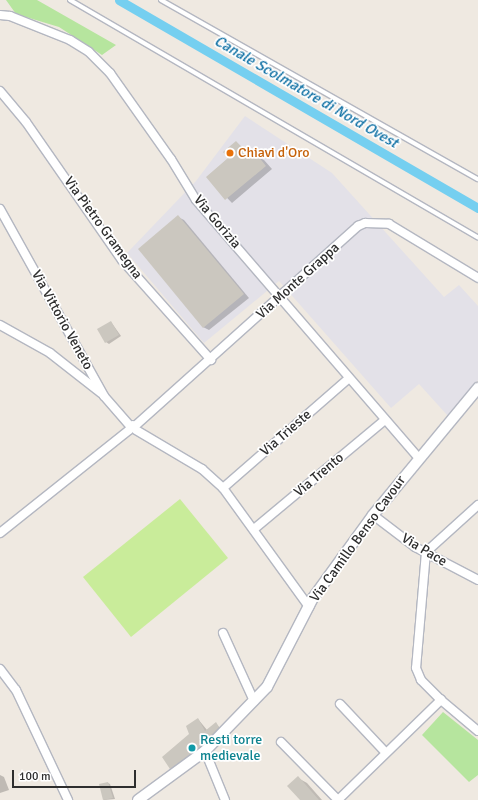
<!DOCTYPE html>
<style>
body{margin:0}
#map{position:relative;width:478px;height:800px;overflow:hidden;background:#efe9e1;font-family:Signika,sans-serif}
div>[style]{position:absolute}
.industrial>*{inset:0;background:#e3e1e8}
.green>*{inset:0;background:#b6e59e}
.pitch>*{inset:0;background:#c9ec9a}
.shadow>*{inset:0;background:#0003}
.canal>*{height:9px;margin:-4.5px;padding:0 4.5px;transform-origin:4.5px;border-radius:4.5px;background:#75cff0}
.building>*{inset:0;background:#cbc7bf}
.roads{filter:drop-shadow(1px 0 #b4b7c1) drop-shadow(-1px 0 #b4b7c1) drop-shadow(0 1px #b4b7c1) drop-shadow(0 -1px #b4b7c1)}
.service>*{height:4px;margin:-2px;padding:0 2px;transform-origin:2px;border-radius:2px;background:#fff}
.minor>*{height:8px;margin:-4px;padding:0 4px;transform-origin:4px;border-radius:4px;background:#fff}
.tertiary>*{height:10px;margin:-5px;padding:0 5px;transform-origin:5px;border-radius:5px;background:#fff}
.dots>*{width:11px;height:11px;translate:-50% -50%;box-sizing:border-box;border:2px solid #fff;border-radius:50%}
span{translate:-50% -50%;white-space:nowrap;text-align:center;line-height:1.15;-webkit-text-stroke:3.5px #fff;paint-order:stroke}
.food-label{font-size:14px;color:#c56008}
.left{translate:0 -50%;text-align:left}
.street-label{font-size:14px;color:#2e2e2e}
.culture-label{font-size:14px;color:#0d838f}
.water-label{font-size:15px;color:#0d6fa3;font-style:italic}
.scale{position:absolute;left:12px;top:770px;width:124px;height:18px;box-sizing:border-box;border:2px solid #2e2e2e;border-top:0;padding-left:5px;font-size:12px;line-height:14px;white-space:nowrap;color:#2e2e2e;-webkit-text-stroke:3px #fff;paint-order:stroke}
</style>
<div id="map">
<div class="industrial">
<div style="clip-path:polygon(245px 116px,332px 173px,444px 297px,459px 285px,478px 306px,478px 380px,448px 416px,419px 384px,391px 408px,279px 281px,204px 343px,127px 253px,196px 181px)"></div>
</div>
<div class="green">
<div style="clip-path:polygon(6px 0,37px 0,116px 45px,102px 55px,59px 27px,16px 14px)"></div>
<div style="clip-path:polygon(443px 712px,478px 740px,478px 775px,469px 782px,422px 735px)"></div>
</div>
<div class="pitch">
<div style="clip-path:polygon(180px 499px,228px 558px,131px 637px,83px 577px)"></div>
</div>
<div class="shadow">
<div style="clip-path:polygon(236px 142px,255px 159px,258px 157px,264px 160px,272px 169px,232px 203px,207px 177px,229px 158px)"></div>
<div style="clip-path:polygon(178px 217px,184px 220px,249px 298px,209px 330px,203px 327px)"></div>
<div style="clip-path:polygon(111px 322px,121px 336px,109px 344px,106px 342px)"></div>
<div style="clip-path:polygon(198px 719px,207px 730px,216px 724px,222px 730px,175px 770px,170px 768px)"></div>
<div style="clip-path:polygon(0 775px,4px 777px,9px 790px,0 793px)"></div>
<div style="clip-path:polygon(298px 778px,307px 783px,322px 800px,301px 800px)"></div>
<div style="clip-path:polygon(108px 783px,110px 784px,115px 799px,104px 800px,100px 785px)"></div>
</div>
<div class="canal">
<div style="left:119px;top:0;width:415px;rotate:30.1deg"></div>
</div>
<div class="building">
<div style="clip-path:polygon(236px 141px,253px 159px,258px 156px,266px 166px,225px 200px,206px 177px,228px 158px,223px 152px)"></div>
<div style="clip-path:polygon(178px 215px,244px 294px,203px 328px,138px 249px)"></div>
<div style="clip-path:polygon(111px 321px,119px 335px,105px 343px,97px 329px)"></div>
<div style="clip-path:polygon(198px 718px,205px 731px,216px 722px,219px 727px,201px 746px,170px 769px,162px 757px,189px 734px,186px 726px)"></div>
<div style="clip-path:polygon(298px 776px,319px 800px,300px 800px,287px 786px)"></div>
<div style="clip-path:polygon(108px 782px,113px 798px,103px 800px,99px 784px)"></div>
</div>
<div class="roads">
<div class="service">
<div style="left:70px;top:0;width:472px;rotate:30.2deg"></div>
<div style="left:161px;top:0;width:364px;rotate:29.5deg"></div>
</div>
<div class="minor">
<div style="left:0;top:15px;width:10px;rotate:6deg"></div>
<div style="left:10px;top:16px;width:65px;rotate:21.8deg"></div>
<div style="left:70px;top:40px;width:22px;rotate:32deg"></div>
<div style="left:89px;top:52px;width:30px;rotate:45deg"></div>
<div style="left:110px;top:73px;width:105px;rotate:54.7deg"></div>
<div style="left:171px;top:159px;width:48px;rotate:58.6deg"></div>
<div style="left:196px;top:200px;width:341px;rotate:49.2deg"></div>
<div style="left:0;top:91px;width:40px;rotate:50deg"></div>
<div style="left:26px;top:122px;width:168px;rotate:55.2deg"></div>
<div style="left:122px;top:260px;width:134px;rotate:48.3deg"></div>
<div style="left:0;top:209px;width:214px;rotate:60.9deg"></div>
<div style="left:104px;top:396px;width:40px;rotate:49deg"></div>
<div style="left:0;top:325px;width:57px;rotate:29.2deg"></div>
<div style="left:50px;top:353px;width:65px;rotate:38.1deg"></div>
<div style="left:135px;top:426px;width:300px;rotate:-41.9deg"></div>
<div style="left:358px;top:226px;width:8px;rotate:-23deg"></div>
<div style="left:365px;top:223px;width:24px;rotate:2deg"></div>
<div style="left:389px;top:224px;width:104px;rotate:31.2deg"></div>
<div style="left:136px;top:430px;width:77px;rotate:30.6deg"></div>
<div style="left:202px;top:469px;width:28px;rotate:42deg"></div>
<div style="left:223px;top:488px;width:147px;rotate:54.1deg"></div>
<div style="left:223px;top:488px;width:167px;rotate:-41.1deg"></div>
<div style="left:478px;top:505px;width:70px;rotate:137.9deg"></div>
<div style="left:426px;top:552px;width:116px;rotate:94.9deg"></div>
<div style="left:416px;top:668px;width:13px;rotate:67deg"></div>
<div style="left:421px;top:680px;width:28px;rotate:45deg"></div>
<div style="left:441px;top:700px;width:48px;rotate:40deg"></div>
<div style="left:373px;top:515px;width:53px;rotate:37.3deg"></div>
<div style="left:415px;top:547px;width:71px;rotate:27.6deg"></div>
<div style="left:254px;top:529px;width:170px;rotate:-39.8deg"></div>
<div style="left:0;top:533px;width:165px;rotate:-38.6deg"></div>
<div style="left:129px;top:430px;width:6px;rotate:-51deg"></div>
<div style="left:223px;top:633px;width:75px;rotate:65.5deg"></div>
<div style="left:0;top:669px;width:26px;rotate:53deg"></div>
<div style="left:16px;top:690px;width:122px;rotate:64.7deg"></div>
<div style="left:340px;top:704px;width:67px;rotate:46.8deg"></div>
<div style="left:281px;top:742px;width:81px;rotate:45.5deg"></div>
<div style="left:205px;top:751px;width:53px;rotate:67.8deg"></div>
<div style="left:338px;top:800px;width:144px;rotate:-44.2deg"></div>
</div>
<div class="tertiary">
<div style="left:138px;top:800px;width:83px;rotate:-36.2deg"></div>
<div style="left:205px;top:751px;width:89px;rotate:-45.9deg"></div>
<div style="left:267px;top:687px;width:100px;rotate:-62.7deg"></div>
<div style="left:313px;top:598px;width:102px;rotate:-54.1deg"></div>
<div style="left:373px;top:515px;width:165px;rotate:-50.4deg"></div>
</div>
</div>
<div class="dots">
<div style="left:230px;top:153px;background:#e8710a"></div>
<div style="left:192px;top:748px;background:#0f9aa8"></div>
</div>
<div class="food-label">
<span class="left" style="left:238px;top:153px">Chiavi d'Oro</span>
</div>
<div class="street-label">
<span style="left:217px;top:222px;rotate:50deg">Via Gorizia</span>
<span style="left:103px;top:228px;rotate:54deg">Via Pietro Gramegna</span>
<span style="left:298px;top:281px;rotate:-42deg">Via Monte Grappa</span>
<span style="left:62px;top:320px;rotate:61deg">Via Vittorio Veneto</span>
<span style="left:286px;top:433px;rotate:-41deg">Via Trieste</span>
<span style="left:319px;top:475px;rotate:-40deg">Via Trento</span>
<span style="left:358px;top:539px;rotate:-54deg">Via Camillo Benso Cavour</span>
<span style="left:424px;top:550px;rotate:31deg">Via Pace</span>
</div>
<div class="culture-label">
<span class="left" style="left:200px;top:748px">Resti torre<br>medievale</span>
</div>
<div class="water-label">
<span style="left:306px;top:92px;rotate:30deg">Canale Scolmatore di Nord Ovest</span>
</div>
<div class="scale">100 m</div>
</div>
